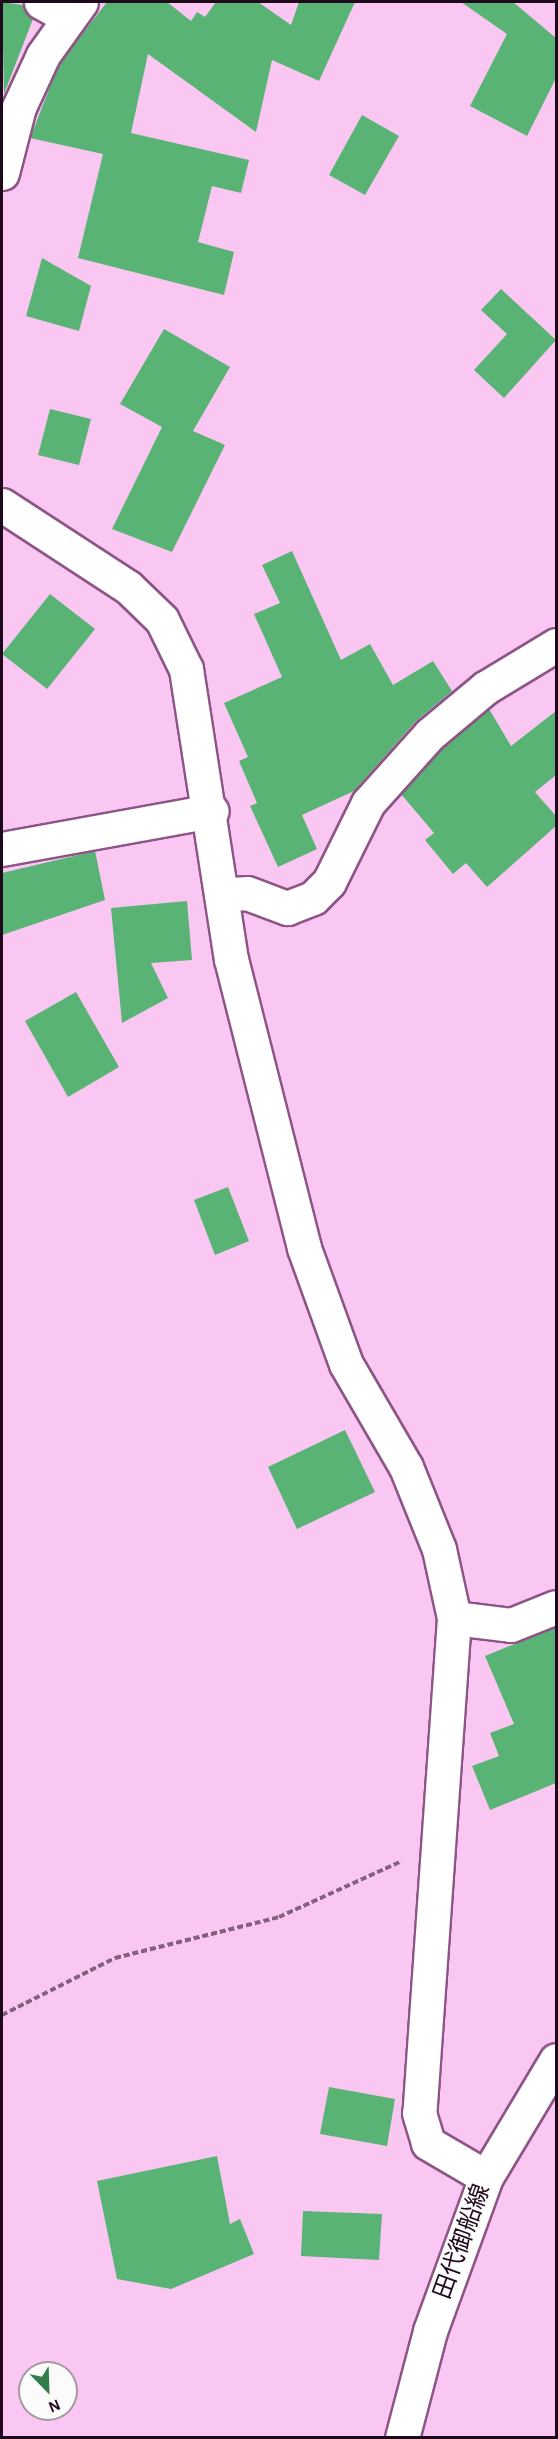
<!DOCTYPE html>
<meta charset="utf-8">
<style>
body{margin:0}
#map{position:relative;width:558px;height:2439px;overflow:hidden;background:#fac7f2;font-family:"Alegreya Sans","Noto Sans JP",sans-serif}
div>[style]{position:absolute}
.building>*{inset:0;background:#58b374}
.path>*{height:4px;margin-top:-2px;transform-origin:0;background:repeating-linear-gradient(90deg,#83607f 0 6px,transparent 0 9px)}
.roads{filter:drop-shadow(2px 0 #8d5586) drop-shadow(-2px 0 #8d5586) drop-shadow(0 2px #8d5586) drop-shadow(0 -2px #8d5586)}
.minor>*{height:33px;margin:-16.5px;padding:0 16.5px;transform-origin:16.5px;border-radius:16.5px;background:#fff}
.major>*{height:33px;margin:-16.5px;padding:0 16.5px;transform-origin:16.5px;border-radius:16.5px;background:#fff}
span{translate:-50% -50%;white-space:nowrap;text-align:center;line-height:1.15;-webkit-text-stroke:4.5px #fbfbfb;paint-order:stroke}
.street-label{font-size:24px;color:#1f091d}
.frame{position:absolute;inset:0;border:3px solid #1f091d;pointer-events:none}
.north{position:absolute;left:18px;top:2361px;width:60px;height:60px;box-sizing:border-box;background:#fbfbfb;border:2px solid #a39aa2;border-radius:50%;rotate:157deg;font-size:16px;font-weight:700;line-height:24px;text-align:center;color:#1f091d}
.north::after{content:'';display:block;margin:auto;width:21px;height:27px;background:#337d4b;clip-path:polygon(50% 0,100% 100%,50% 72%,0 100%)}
</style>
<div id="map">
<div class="building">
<div style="clip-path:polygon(2px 2px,23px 5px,33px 19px,4px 94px)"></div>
<div style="clip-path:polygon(107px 2px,167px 2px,191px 21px,197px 12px,205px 17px,216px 2px,258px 2px,291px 25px,299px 2px,355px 2px,319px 81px,272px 60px,256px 132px,148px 54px,131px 133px,249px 160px,241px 193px,212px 186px,198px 242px,234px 252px,224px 295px,78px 258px,103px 154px,30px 138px,59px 64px)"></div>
<div style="clip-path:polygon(461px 2px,513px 2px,556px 38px,556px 78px,527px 136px,470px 106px,507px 34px)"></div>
<div style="clip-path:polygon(362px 115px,399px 136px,365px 195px,329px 175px)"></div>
<div style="clip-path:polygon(42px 258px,91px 286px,79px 331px,26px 316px)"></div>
<div style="clip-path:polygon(501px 289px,556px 340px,504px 398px,474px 370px,507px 334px,481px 310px)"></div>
<div style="clip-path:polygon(164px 329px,230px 367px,193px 431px,225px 445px,172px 552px,112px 529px,162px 427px,120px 404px)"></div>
<div style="clip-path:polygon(50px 409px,91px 419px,79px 465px,38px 455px)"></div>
<div style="clip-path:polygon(292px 551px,341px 660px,370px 644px,393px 685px,433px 661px,452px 691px,416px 721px,354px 791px,302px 815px,317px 849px,278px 867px,250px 806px,257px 803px,239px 761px,248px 757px,224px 703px,282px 677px,254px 614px,280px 603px,262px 565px)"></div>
<div style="clip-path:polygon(50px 594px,95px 629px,47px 689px,2px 654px)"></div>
<div style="clip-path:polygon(489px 709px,511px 746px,556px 711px,556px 775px,535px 792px,556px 816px,556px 826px,487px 887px,466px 863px,453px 874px,425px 840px,434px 833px,401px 794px,443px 748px)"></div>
<div style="clip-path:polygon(95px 851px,105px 900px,2px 935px,2px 873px)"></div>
<div style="clip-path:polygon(187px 901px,192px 960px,151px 963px,168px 998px,122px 1023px,111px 908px)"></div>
<div style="clip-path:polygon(76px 992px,119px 1067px,68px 1097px,25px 1021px)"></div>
<div style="clip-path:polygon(228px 1187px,249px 1241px,215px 1255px,194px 1200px)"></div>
<div style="clip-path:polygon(345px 1430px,375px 1492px,297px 1529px,268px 1467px)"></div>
<div style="clip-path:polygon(556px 1627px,556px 1783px,490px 1810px,472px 1766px,499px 1756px,490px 1733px,514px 1724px,485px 1656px)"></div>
<div style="clip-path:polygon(329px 2087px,395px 2099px,387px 2146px,320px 2134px)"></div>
<div style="clip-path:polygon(217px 2156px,230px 2224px,240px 2219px,254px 2254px,171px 2289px,117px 2279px,97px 2181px)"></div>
<div style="clip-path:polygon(303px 2211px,382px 2214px,379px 2260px,301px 2256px)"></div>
</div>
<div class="path">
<div style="left:2px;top:2015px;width:127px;rotate:-26.8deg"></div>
<div style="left:115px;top:1958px;width:169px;rotate:-14deg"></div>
<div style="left:279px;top:1917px;width:135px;rotate:-24.5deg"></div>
</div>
<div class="roads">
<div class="minor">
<div style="left:41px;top:2px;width:31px;rotate:29deg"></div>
<div style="left:2px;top:173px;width:68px;rotate:-75.6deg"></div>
<div style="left:19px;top:107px;width:57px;rotate:-65.2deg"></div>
<div style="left:43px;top:55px;width:65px;rotate:-54.4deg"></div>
<div style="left:2px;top:505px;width:150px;rotate:33.1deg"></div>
<div style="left:128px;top:587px;width:47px;rotate:44.1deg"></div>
<div style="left:162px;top:620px;width:55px;rotate:63.9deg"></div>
<div style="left:186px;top:669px;width:293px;rotate:81.2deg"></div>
<div style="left:231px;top:959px;width:298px;rotate:75.8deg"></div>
<div style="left:304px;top:1248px;width:123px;rotate:70.1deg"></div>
<div style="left:346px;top:1364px;width:119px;rotate:59.8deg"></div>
<div style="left:406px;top:1467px;width:88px;rotate:68.1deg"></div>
<div style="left:439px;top:1549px;width:71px;rotate:77.7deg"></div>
<div style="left:454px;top:1618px;width:496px;rotate:94deg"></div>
<div style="left:419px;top:2113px;width:31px;rotate:73deg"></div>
<div style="left:428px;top:2143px;width:67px;rotate:30.4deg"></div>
<div style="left:2px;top:849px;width:213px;rotate:-10.3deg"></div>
<div style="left:223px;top:894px;width:24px;rotate:-2deg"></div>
<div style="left:247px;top:893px;width:43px;rotate:20.6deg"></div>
<div style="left:287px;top:908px;width:28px;rotate:-21deg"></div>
<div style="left:313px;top:898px;width:23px;rotate:-45deg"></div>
<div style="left:329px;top:882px;width:88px;rotate:-63.7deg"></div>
<div style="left:368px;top:803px;width:93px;rotate:-48.1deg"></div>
<div style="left:430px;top:734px;width:72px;rotate:-39.9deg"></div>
<div style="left:485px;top:688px;width:83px;rotate:-31.2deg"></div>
<div style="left:454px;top:1618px;width:57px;rotate:7deg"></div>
<div style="left:511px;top:1625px;width:48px;rotate:-21.8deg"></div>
</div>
<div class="major">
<div style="left:402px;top:2438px;width:111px;rotate:-75.3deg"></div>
<div style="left:430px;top:2331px;width:164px;rotate:-70deg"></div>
<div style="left:486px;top:2177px;width:136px;rotate:-59.1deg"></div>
</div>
</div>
<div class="street-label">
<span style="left:463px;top:2242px;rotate:-70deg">田代御船線</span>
</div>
<div class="frame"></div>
<div class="north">N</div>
</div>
